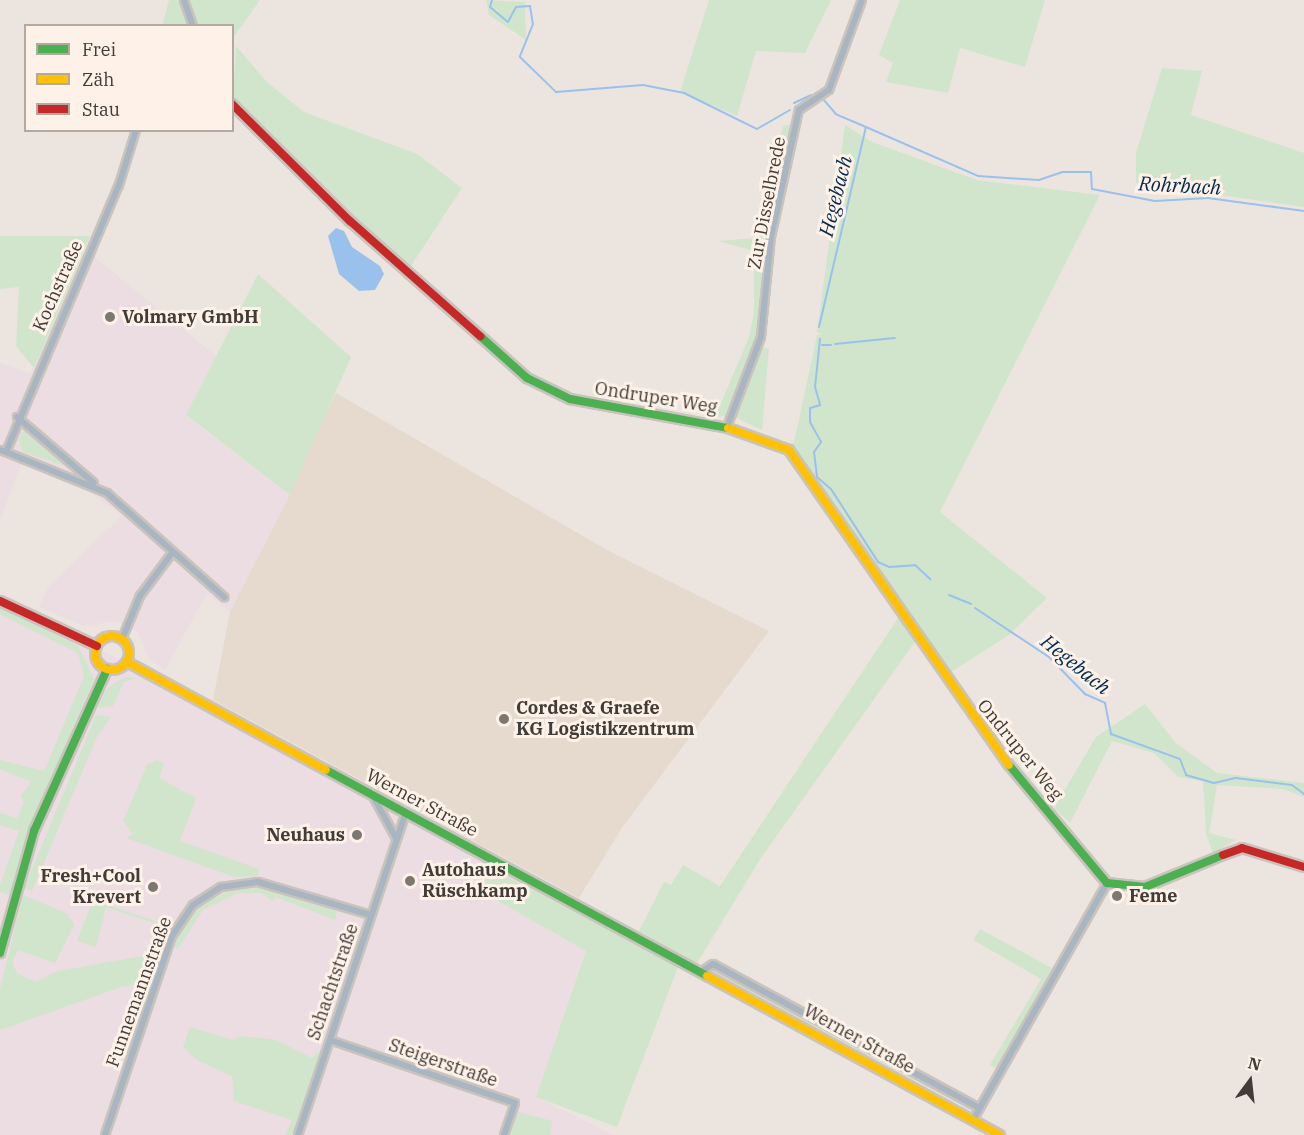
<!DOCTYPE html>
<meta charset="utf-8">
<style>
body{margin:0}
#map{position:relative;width:1304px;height:1135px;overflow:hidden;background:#ece5df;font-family:"IBM Plex Serif",serif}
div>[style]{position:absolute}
.built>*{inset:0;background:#e6d9ce}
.industrial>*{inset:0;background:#ebdde1}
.green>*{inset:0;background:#d1e5cc}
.water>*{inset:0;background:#9ac1ec}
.stream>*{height:2px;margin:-1px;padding:0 1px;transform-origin:1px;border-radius:1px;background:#9ac1ec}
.roads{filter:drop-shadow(2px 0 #c9c3be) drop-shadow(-2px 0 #c9c3be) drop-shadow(0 2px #c9c3be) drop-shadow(0 -2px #c9c3be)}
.street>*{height:6px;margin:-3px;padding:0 3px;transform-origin:3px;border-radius:3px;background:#a9b6c1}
.fast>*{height:8px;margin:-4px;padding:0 4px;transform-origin:4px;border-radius:4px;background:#4caf50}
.slow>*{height:8px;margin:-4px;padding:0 4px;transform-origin:4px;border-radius:4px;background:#ffc107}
.slow>.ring{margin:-4px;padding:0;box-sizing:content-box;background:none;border:8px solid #ffc107;border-radius:50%}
.jam>*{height:8px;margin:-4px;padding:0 4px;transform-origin:4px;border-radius:4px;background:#c62828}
.dots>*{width:16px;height:16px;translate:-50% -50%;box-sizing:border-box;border:3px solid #fef1e7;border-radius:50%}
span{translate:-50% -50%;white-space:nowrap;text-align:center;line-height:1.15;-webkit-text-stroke:6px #fef1e7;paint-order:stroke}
.street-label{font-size:18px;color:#413c38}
.poi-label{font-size:18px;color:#413c38;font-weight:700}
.left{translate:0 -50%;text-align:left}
.right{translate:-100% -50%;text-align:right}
.water-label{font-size:20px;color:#002a50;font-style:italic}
.legend{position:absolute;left:24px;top:24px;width:210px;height:108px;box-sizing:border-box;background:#fef1e7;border:2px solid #b2a9a1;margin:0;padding:8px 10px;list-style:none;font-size:18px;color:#413c38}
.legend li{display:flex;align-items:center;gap:12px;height:30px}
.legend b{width:30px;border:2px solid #b2a9a1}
.north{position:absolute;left:1220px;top:1051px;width:60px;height:60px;-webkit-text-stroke:4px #fef1e7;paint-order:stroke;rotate:15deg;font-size:16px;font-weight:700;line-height:24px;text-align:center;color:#413c38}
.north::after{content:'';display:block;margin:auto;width:21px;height:27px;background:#413c38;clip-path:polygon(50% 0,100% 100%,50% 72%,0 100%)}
</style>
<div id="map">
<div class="built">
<div style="clip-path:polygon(336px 393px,607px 550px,769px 631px,621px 829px,579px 898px,213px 700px,230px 612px)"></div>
</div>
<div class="industrial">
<div style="clip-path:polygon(82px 255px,93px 256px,216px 356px,186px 416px,290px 495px,230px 612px,207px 593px,165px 670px,149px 659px,137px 631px,117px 621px,83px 626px,39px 607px,49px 586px,122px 516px,83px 486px,21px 463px,0 521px,0 363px,30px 374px)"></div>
<div style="clip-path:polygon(0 605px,129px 663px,478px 857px,488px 866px,480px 891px,586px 951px,536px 1097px,614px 1135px,0 1135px)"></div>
</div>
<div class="green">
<div style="clip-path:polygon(169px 0,178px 0,190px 25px,162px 26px)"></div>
<div style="clip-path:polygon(188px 0,260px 0,233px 38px,232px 26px,197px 25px)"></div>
<div style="clip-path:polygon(486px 0,525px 2px,526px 40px,489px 15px)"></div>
<div style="clip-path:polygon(709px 0,831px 0,805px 53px,756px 51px,737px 116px,680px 92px)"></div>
<div style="clip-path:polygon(900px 0,1045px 0,1025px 67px,960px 48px,948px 93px,886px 82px,893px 63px,879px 55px)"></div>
<div style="clip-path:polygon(236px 46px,267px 82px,304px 112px,417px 154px,462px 188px,407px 272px,233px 99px)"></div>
<div style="clip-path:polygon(1162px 68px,1202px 71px,1191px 115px,1304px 153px,1304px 207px,1136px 183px,1136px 153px)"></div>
<div style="clip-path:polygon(793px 124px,768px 236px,758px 337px,726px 416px,715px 417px,749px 337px,754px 312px,754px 251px,718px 241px,755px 238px,783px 126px)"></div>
<div style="clip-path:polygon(845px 125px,872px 142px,977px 180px,1100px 195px,940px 512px,1047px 598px,1009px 635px,948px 674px,919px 636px,761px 858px,697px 963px,639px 931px,664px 882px,671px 885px,683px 865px,720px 886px,904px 609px,793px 447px,817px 335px,822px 334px,817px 332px)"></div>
<div style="clip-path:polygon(90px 236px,71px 282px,34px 368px,16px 346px,19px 287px,0 289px,0 236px)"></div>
<div style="clip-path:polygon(258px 274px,351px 357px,290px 495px,186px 415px)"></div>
<div style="clip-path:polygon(760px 347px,769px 349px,762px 430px,732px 416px)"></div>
<div style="clip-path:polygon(25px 428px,71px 468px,23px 452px,18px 440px)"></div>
<div style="clip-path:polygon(0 607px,78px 646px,94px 679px,32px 823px,10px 895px,0 892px,0 885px,19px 831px,0 825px,0 813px,17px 818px,24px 803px,21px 796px,31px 782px,0 769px,0 760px,44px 771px,84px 676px,78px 653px,0 614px)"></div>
<div style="clip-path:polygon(125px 677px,136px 678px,124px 682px,113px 706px,97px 708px,107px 688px)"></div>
<div style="clip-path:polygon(1145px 704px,1176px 743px,1217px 773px,1304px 783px,1304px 797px,1283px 789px,1217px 785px,1209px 833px,1236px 840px,1213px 853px,1206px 834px,1203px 781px,1178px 777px,1154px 753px,1112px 741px,1070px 823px,1054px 808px,1096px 737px)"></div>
<div style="clip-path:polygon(96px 715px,111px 717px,97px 737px,32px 891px,25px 888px,27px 881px)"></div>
<div style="clip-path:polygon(157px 760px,164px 764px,159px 778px,196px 798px,180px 841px,259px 869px,258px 876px,234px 877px,126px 838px,133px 834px,123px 821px,147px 765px)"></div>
<div style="clip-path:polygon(488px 866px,678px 967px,617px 1127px,536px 1097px,586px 951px,480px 891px)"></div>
<div style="clip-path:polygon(261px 888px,337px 911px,335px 920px,276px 897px,272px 901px,262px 893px,238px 893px,203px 910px,178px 949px,174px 947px,183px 925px,203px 903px,234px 889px)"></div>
<div style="clip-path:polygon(23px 895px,68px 914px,74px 925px,55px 963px,18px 950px,12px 963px,17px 973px,36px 982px,58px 971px,160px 953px,150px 982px,121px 987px,0 1030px,0 989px)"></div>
<div style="clip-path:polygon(93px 900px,170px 926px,163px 943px,158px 941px,163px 926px,106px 907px,96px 947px,77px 941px)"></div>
<div style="clip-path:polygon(980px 929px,1052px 968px,997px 1069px,990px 1065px,1041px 979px,973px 940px)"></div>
<div style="clip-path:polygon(714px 967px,973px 1107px,970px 1110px,708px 969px)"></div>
<div style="clip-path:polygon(190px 1027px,233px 1040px,240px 1036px,276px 1040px,312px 1058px,321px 1050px,293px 1135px,285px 1135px,292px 1120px,234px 1101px,232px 1076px,197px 1060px,183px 1047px)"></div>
<div style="clip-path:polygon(518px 1112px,552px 1121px,550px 1135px,509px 1135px)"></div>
</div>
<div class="water">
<div style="clip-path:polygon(336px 228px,344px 231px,352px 247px,380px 266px,384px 274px,375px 290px,359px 291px,339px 274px,328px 236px)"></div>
</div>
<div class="stream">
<div style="left:492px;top:0;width:7px;rotate:106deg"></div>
<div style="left:490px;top:7px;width:23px;rotate:40deg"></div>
<div style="left:508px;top:22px;width:17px;rotate:-62deg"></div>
<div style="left:516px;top:7px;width:14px;rotate:-4deg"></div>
<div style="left:530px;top:6px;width:18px;rotate:81deg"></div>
<div style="left:533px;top:24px;width:35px;rotate:112deg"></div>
<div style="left:520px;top:57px;width:50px;rotate:44.2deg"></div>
<div style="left:556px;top:92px;width:87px;rotate:-4.6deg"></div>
<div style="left:643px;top:85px;width:42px;rotate:11deg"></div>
<div style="left:684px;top:93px;width:81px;rotate:26.3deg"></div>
<div style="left:757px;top:129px;width:38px;rotate:-30deg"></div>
<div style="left:794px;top:103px;width:19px;rotate:-25deg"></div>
<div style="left:866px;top:127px;width:122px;rotate:23.6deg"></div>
<div style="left:978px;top:176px;width:61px;rotate:3.8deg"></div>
<div style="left:1039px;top:180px;width:24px;rotate:-19deg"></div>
<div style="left:1062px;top:172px;width:29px"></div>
<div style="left:1091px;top:172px;width:17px;rotate:87deg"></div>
<div style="left:1092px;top:189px;width:64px;rotate:10.8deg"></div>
<div style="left:1155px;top:201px;width:53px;rotate:-3.2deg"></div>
<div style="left:1208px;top:198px;width:97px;rotate:7.7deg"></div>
<div style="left:819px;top:327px;width:205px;rotate:-76.8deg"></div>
<div style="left:866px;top:127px;width:33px;rotate:-157deg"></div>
<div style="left:836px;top:114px;width:21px;rotate:-131deg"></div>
<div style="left:820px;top:339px;width:48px;rotate:95.9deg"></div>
<div style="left:815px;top:387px;width:19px;rotate:74deg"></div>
<div style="left:820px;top:405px;width:10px;rotate:163deg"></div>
<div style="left:810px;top:408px;width:14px;rotate:90deg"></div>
<div style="left:810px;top:422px;width:23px;rotate:61deg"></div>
<div style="left:821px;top:442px;width:12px;rotate:125deg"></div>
<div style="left:814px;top:452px;width:25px;rotate:83deg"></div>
<div style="left:817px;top:477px;width:18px;rotate:41deg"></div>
<div style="left:831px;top:489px;width:87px;rotate:57.2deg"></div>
<div style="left:878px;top:562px;width:12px;rotate:24deg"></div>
<div style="left:889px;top:567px;width:26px;rotate:-4deg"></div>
<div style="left:915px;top:565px;width:21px;rotate:43deg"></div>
<div style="left:835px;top:344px;width:60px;rotate:-5.7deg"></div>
<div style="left:822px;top:345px;width:9px"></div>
<div style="left:949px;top:595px;width:24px;rotate:22deg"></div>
<div style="left:975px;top:608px;width:89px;rotate:33.5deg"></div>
<div style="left:1049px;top:657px;width:52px;rotate:45.8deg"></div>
<div style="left:1085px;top:694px;width:22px;rotate:24deg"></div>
<div style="left:1105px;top:703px;width:32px;rotate:79deg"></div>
<div style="left:1111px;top:734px;width:73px;rotate:19.9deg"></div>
<div style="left:1180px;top:759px;width:17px;rotate:69deg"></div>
<div style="left:1186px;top:775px;width:29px;rotate:16deg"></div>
<div style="left:1214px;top:783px;width:23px;rotate:-13deg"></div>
<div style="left:1236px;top:778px;width:56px;rotate:7.1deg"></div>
<div style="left:1292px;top:785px;width:15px;rotate:37deg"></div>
</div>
<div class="roads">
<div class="street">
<div style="left:184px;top:0;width:28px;rotate:71deg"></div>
<div style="left:17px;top:417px;width:101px;rotate:40.6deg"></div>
<div style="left:727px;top:427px;width:96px;rotate:-69.3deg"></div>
<div style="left:761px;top:337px;width:100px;rotate:-84.3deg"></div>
<div style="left:771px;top:237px;width:130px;rotate:-77.6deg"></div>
<div style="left:799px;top:110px;width:36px;rotate:-34deg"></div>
<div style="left:829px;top:90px;width:96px;rotate:-69.9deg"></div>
<div style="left:0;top:450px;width:6px;rotate:18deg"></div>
<div style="left:6px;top:452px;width:290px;rotate:-67.1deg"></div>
<div style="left:119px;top:185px;width:58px;rotate:-72.8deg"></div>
<div style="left:6px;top:452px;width:109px;rotate:22.1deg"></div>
<div style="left:107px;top:493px;width:157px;rotate:41.6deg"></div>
<div style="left:122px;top:639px;width:47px;rotate:-67.3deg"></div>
<div style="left:140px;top:596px;width:54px;rotate:-53.3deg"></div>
<div style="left:374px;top:798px;width:46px;rotate:61.2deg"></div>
<div style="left:701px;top:972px;width:14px;rotate:-34deg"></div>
<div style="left:713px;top:964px;width:302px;rotate:28.4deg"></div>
<div style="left:330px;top:1040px;width:195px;rotate:18.8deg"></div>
<div style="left:515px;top:1103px;width:34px;rotate:109deg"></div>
<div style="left:973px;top:1120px;width:272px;rotate:-60.5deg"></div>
<div style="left:105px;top:1135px;width:210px;rotate:-71.4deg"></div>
<div style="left:172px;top:936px;width:37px;rotate:-56deg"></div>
<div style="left:193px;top:905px;width:33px;rotate:-33deg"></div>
<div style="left:221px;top:887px;width:37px;rotate:-8deg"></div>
<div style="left:258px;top:882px;width:118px;rotate:16.3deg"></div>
<div style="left:298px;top:1135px;width:340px;rotate:-71.5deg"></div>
</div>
<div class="fast">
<div style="left:480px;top:336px;width:63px;rotate:41.8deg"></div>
<div style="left:527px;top:378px;width:48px;rotate:26deg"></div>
<div style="left:570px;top:399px;width:161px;rotate:10.4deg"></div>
<div style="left:1009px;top:765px;width:153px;rotate:50.3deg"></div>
<div style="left:1107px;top:883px;width:38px;rotate:6deg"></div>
<div style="left:1145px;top:887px;width:84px;rotate:-22.3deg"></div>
<div style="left:326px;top:770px;width:433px;rotate:28.4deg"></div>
<div style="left:0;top:953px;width:127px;rotate:-74.4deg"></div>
<div style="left:34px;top:831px;width:178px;rotate:-65.7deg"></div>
</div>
<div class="slow">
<div style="left:728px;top:428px;width:65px;rotate:19.8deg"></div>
<div style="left:789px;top:450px;width:384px;rotate:55.1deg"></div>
<div class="ring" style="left:95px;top:636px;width:26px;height:26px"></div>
<div style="left:127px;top:662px;width:226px;rotate:28.5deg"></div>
<div style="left:707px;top:976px;width:333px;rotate:28.5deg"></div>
</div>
<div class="jam">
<div style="left:232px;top:104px;width:166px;rotate:44.8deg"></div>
<div style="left:350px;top:221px;width:174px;rotate:41.5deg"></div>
<div style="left:0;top:601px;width:107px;rotate:24.9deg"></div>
<div style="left:1223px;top:855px;width:20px;rotate:-20deg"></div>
<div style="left:1242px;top:848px;width:65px;rotate:17deg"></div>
</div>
</div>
<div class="dots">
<div style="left:110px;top:317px;background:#7d7772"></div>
<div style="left:504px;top:719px;background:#7d7772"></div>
<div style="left:357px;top:835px;background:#7d7772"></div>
<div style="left:410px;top:881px;background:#7d7772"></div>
<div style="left:153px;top:887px;background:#7d7772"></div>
<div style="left:1117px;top:896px;background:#7d7772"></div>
</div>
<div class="street-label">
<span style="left:767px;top:203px;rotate:-79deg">Zur Disselbrede</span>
<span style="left:58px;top:286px;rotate:-66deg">Kochstraße</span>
<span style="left:656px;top:398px;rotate:9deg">Ondruper Weg</span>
<span style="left:1020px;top:750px;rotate:51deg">Ondruper Weg</span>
<span style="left:422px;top:803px;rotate:28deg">Werner Straße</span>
<span style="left:333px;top:982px;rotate:-71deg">Schachtstraße</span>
<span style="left:139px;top:992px;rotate:-70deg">Funnemannstraße</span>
<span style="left:859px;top:1039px;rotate:29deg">Werner Straße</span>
<span style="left:443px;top:1063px;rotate:19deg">Steigerstraße</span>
</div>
<div class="poi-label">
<span class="left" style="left:122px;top:317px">Volmary GmbH</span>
<span class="left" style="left:516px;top:719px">Cordes &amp; Graefe<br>KG Logistikzentrum</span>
<span class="right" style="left:345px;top:835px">Neuhaus</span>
<span class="left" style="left:422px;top:881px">Autohaus<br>Rüschkamp</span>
<span class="right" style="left:141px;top:887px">Fresh+Cool<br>Krevert</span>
<span class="left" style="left:1129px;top:896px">Feme</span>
</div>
<div class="water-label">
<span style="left:1180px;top:185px;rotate:3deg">Rohrbach</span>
<span style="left:835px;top:196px;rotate:-76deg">Hegebach</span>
<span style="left:1076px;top:664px;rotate:39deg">Hegebach</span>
</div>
<ul class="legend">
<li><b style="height:8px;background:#4caf50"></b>Frei</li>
<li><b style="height:8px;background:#ffc107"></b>Zäh</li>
<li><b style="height:8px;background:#c62828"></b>Stau</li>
</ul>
<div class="north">N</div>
</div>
